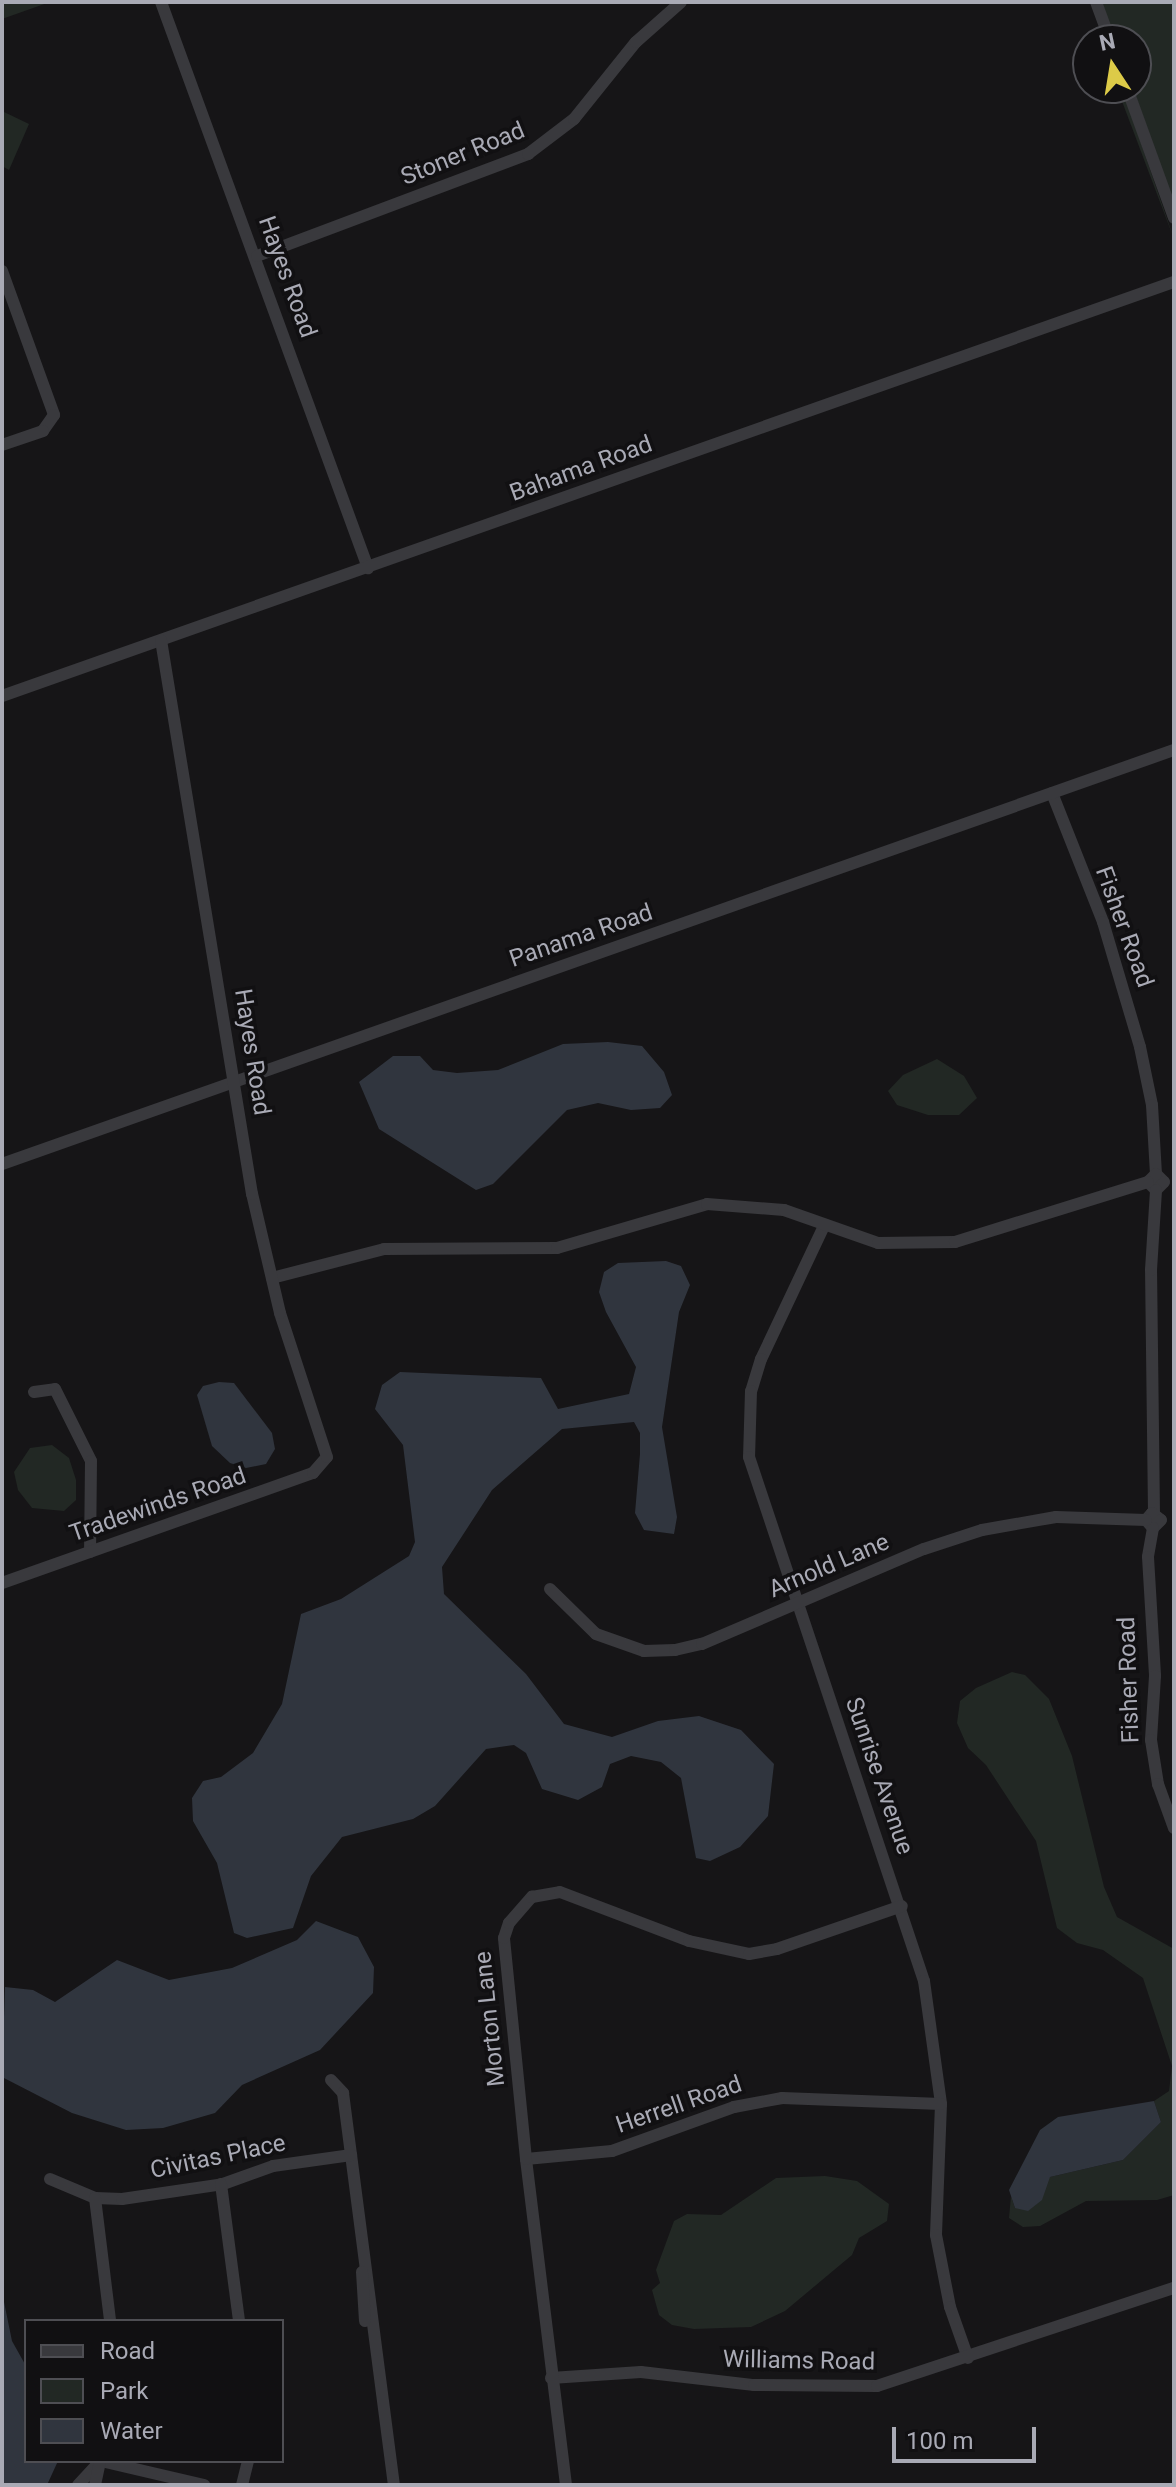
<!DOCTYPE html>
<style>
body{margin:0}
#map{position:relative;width:1176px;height:2487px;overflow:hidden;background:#161517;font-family:Roboto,sans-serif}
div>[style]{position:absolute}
.green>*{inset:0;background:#222824}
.water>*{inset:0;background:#30353e}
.minor>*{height:12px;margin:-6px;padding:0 6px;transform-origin:6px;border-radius:6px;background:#39393d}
span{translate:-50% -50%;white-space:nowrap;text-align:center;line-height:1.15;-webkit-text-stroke:7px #111012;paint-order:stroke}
.street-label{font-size:24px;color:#a9aab5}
.frame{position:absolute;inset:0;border:4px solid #a9aab5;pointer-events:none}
.legend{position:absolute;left:24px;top:2319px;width:260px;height:144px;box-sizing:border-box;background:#111012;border:2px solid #4e4e53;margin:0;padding:10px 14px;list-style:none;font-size:24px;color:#a9aab5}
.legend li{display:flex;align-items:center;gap:16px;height:40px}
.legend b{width:40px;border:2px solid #4e4e53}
.north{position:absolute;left:1072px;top:24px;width:80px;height:80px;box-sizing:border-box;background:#111012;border:2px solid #4e4e53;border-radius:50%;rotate:348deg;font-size:22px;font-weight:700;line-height:32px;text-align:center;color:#a9aab5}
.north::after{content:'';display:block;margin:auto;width:28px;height:36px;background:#ddcb48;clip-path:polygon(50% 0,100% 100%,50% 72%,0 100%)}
.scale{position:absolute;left:892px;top:2427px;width:144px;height:36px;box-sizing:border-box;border:4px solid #a9aab5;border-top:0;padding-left:10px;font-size:24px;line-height:28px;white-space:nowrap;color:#a9aab5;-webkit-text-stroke:6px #111012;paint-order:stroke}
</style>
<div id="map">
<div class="green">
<div style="clip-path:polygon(2px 2px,50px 2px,2px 19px)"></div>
<div style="clip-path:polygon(1102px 2px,1174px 2px,1174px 203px,1133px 88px,1136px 40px,1115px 40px)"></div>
<div style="clip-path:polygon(1117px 88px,1122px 88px,1174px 239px)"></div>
<div style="clip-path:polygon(2px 111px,29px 124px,9px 170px,2px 166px)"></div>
<div style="clip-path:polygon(937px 1059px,964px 1076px,977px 1098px,959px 1115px,928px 1115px,897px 1105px,888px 1091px,903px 1075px)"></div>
<div style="clip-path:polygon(52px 1445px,69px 1458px,76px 1480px,76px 1500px,64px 1511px,32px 1508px,18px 1490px,14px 1472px,30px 1448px)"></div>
<div style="clip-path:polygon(1012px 1672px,1025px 1675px,1049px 1699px,1072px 1756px,1104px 1887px,1117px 1917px,1174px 1949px,1174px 2195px,1157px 2200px,1086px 2201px,1040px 2226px,1023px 2227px,1009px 2218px,1011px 2196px,1015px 2208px,1050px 2177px,1123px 2160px,1161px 2122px,1154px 2101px,1169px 2091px,1172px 2066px,1143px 1978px,1103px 1950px,1077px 1943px,1057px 1928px,1036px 1841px,986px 1765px,968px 1748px,957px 1723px,960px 1701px,976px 1688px)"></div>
<div style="clip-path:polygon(825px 2176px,857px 2181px,889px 2204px,887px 2221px,859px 2238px,852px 2255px,785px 2311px,751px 2327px,694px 2329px,672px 2325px,659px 2315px,652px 2290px,660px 2283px,656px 2270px,674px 2221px,687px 2214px,721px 2215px,776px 2178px)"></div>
</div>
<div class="water">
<div style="clip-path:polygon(608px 1042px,642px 1046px,664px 1072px,672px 1095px,660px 1108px,631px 1110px,598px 1103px,567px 1110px,493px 1184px,476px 1190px,379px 1129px,359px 1082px,393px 1056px,420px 1056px,433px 1070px,457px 1073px,498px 1070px,563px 1044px)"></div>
<div style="clip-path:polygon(666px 1261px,681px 1266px,690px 1285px,679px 1312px,662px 1427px,677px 1517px,674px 1534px,644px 1530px,635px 1513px,640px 1454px,640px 1433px,634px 1422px,562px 1429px,492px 1490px,442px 1567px,444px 1594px,526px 1674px,564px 1724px,612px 1737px,658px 1721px,699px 1716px,741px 1730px,774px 1764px,768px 1816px,740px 1847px,710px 1861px,696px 1858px,681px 1778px,661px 1762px,631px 1756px,610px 1764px,602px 1787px,578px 1800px,542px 1789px,526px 1753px,514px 1745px,486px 1749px,435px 1806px,413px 1819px,342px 1837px,311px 1876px,293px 1928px,247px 1938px,234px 1933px,217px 1863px,193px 1821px,192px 1798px,203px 1781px,221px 1777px,253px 1753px,282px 1704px,301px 1614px,341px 1599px,409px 1556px,415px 1542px,403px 1445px,375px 1409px,382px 1385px,400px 1372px,541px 1378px,558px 1409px,629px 1394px,636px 1367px,606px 1312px,599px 1292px,604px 1272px,618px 1263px)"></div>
<div style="clip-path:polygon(219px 1382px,234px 1383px,272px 1433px,275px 1449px,266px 1464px,246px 1468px,230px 1463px,212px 1446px,197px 1395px,203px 1386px)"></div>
<div style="clip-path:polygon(316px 1921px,358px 1937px,374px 1967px,373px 1993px,320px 2050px,242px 2085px,215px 2113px,163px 2128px,126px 2130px,72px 2113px,2px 2077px,5px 1987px,33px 1990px,55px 2002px,117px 1960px,169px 1980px,232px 1968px,297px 1940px)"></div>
<div style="clip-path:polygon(1154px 2101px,1161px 2122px,1123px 2160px,1050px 2177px,1042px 2200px,1028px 2211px,1015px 2208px,1009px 2190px,1040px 2130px,1058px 2117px)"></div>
<div style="clip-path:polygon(2px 2292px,12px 2341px,26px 2366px,26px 2461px,58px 2461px,47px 2485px,2px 2485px)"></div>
</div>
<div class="minor">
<div style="left:161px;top:2px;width:603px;rotate:69.91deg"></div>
<div style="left:1096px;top:2px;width:40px;rotate:69.8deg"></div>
<div style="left:1127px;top:88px;width:138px;rotate:70.1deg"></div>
<div style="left:257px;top:256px;width:290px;rotate:-20.6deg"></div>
<div style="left:528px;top:154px;width:58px;rotate:-37.3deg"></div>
<div style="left:574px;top:119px;width:99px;rotate:-51.2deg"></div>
<div style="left:636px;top:42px;width:60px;rotate:-41.6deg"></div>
<div style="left:2px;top:271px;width:153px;rotate:70.1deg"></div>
<div style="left:54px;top:415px;width:19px;rotate:125deg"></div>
<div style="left:43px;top:431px;width:43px;rotate:161.1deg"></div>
<div style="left:2px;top:696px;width:1243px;rotate:-19.46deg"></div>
<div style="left:1052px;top:793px;width:139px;rotate:68.4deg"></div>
<div style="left:1103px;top:922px;width:130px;rotate:73.5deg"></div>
<div style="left:1140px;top:1047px;width:59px;rotate:78.3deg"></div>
<div style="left:1152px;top:1105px;width:69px;rotate:86.7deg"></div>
<div style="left:1156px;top:1174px;width:11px;rotate:45deg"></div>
<div style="left:1164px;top:1182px;width:11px;rotate:135deg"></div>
<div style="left:1156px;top:1190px;width:11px;rotate:-135deg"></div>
<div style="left:1148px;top:1182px;width:11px;rotate:-45deg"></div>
<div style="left:2px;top:1164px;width:1243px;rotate:-19.46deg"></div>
<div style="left:824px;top:1226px;width:147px;rotate:115.3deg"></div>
<div style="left:761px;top:1359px;width:34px;rotate:107deg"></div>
<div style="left:751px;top:1391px;width:66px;rotate:91.7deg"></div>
<div style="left:749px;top:1457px;width:552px;rotate:71.53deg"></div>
<div style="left:924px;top:1981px;width:124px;rotate:82.1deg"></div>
<div style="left:941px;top:2104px;width:131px;rotate:92.2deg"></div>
<div style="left:936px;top:2235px;width:73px;rotate:79deg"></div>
<div style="left:950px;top:2307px;width:54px;rotate:70.6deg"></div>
<div style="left:272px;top:1278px;width:116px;rotate:-14.5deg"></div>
<div style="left:384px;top:1249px;width:173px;rotate:-0.3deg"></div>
<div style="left:557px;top:1248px;width:156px;rotate:-16.3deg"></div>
<div style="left:707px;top:1204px;width:77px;rotate:4.5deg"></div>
<div style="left:784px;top:1210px;width:100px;rotate:19.3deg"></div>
<div style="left:878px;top:1243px;width:77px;rotate:-0.7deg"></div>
<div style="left:955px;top:1242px;width:202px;rotate:-17.3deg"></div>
<div style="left:34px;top:1392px;width:21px;rotate:-8deg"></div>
<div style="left:55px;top:1389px;width:80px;rotate:63.4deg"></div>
<div style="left:91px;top:1461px;width:91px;rotate:90.6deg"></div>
<div style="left:1154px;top:1513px;width:243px;rotate:-90.7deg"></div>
<div style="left:1151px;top:1270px;width:80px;rotate:-86.4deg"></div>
<div style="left:1153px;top:1528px;width:11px;rotate:-131deg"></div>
<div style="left:1146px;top:1520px;width:9px;rotate:-49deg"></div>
<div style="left:1152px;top:1513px;width:11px;rotate:38deg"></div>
<div style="left:1161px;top:1520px;width:11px;rotate:135deg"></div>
<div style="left:1153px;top:1528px;width:29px;rotate:100deg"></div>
<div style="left:1148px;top:1557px;width:119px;rotate:86.6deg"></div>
<div style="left:1155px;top:1676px;width:64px;rotate:93.6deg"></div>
<div style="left:1151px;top:1740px;width:45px;rotate:81deg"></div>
<div style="left:1158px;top:1784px;width:47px;rotate:70deg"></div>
<div style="left:2px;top:1583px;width:330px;rotate:-19.5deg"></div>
<div style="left:313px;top:1473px;width:21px;rotate:-49deg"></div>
<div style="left:327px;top:1457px;width:151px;rotate:-108.1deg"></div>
<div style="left:280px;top:1313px;width:122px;rotate:-103.2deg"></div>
<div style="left:252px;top:1194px;width:561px;rotate:-99.33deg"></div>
<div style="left:550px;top:1589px;width:64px;rotate:44.4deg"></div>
<div style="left:596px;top:1634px;width:51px;rotate:19.5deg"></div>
<div style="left:644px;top:1651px;width:31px;rotate:-2deg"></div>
<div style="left:675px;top:1650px;width:28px;rotate:-13deg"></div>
<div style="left:702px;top:1644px;width:241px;rotate:-23.2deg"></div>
<div style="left:924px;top:1549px;width:61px;rotate:-18.1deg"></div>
<div style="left:982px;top:1530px;width:75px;rotate:-10deg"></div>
<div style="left:1056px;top:1517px;width:90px;rotate:1.9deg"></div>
<div style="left:331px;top:2080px;width:18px;rotate:47deg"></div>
<div style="left:343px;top:2093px;width:395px;rotate:82.6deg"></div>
<div style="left:526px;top:2159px;width:86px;rotate:-5.3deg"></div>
<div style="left:612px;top:2151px;width:130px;rotate:-19.8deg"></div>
<div style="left:734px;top:2107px;width:49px;rotate:-10.6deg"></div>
<div style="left:782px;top:2098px;width:159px;rotate:2.2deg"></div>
<div style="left:50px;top:2179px;width:49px;rotate:22.9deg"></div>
<div style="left:95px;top:2198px;width:27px;rotate:2deg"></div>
<div style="left:122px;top:2199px;width:102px;rotate:-8.4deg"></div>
<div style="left:223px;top:2184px;width:53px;rotate:-19.8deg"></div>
<div style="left:273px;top:2166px;width:79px;rotate:-8deg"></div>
<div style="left:221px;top:2184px;width:138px;rotate:82.5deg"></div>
<div style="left:95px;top:2198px;width:124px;rotate:83deg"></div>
<div style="left:362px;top:2272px;width:49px;rotate:86.5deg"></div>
<div style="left:551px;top:2378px;width:90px;rotate:-3.8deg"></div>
<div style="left:641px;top:2372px;width:114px;rotate:6.6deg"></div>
<div style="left:754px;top:2385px;width:123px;rotate:0.5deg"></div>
<div style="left:877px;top:2386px;width:313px;rotate:-18.3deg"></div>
<div style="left:101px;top:2461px;width:106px;rotate:13.1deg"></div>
<div style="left:78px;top:2485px;width:33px;rotate:-47deg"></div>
<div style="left:95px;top:2485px;width:25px;rotate:-78deg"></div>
<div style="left:242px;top:2485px;width:25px;rotate:-76deg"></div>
<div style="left:566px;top:2485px;width:328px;rotate:-97deg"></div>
<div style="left:526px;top:2159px;width:222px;rotate:-95.7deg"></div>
<div style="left:504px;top:1938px;width:16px;rotate:-72deg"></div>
<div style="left:509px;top:1923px;width:35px;rotate:-49deg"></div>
<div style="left:532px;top:1897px;width:28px;rotate:-10deg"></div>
<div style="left:560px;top:1892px;width:138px;rotate:20.8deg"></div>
<div style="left:689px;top:1941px;width:61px;rotate:12.2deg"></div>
<div style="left:749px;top:1954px;width:28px;rotate:-10deg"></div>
<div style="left:777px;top:1949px;width:132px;rotate:-19deg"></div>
</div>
<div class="street-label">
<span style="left:463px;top:154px;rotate:-22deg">Stoner Road</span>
<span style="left:287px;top:277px;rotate:70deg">Hayes Road</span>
<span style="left:581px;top:469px;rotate:-20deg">Bahama Road</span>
<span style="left:1124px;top:927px;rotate:70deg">Fisher Road</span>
<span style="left:581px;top:936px;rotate:-19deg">Panama Road</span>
<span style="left:252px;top:1052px;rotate:81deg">Hayes Road</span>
<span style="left:158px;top:1505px;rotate:-19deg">Tradewinds Road</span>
<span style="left:829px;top:1566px;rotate:-23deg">Arnold Lane</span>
<span style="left:1129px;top:1680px;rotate:-92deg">Fisher Road</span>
<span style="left:879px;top:1776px;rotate:71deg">Sunrise Avenue</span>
<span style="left:490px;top:2019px;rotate:-96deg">Morton Lane</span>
<span style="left:679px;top:2105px;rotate:-19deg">Herrell Road</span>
<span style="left:218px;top:2157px;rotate:-12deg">Civitas Place</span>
<span style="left:799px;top:2361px;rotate:1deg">Williams Road</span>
</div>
<div class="frame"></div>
<ul class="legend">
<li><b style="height:10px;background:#39393d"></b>Road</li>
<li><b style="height:22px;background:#222824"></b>Park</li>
<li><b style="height:22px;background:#30353e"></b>Water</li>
</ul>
<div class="north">N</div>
<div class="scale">100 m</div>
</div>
